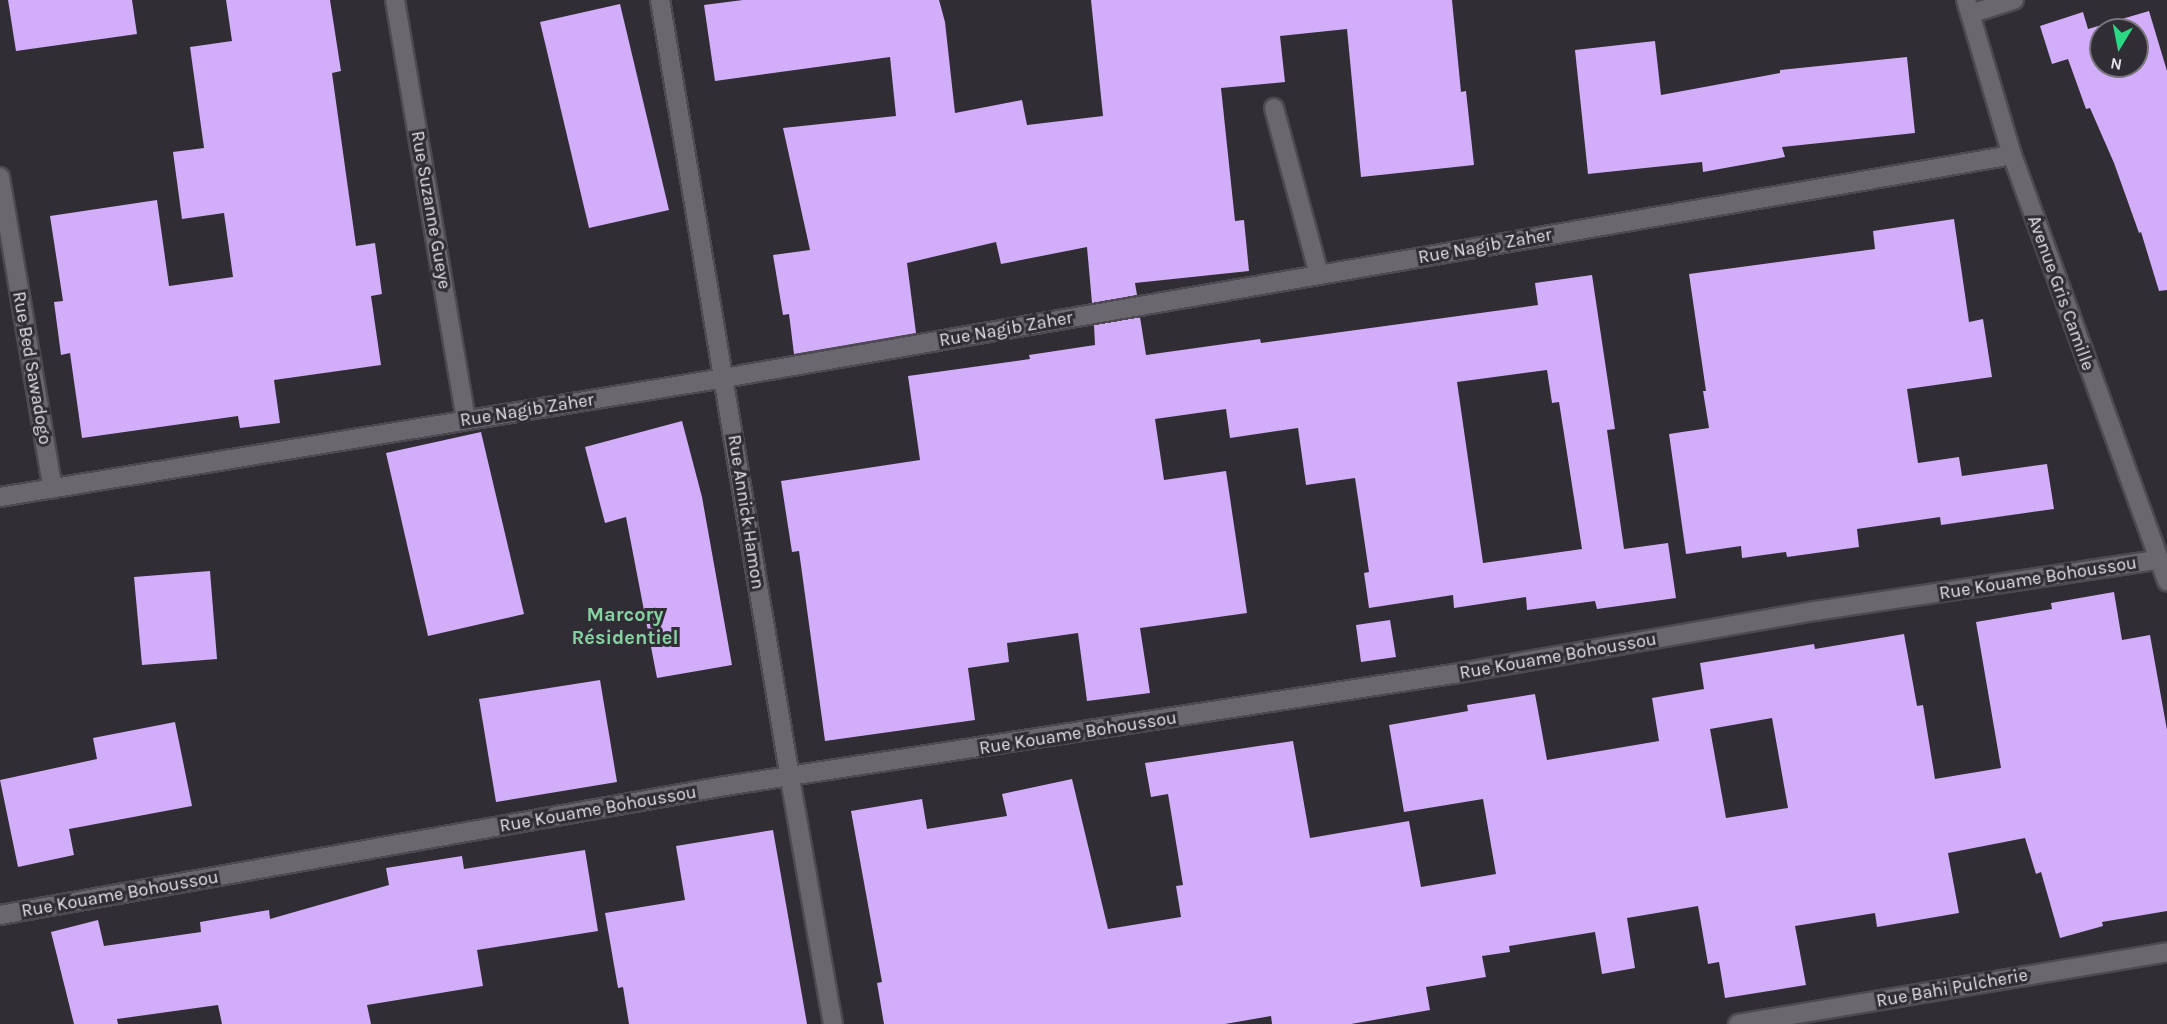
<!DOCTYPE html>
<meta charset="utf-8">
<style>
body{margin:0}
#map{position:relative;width:2167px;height:1024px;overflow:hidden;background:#302d34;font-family:Karla,sans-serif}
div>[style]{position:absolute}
.building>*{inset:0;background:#d2adf9}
.roads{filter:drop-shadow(2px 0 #4d4a51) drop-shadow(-2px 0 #4d4a51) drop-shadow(0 2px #4d4a51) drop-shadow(0 -2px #4d4a51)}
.minor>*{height:18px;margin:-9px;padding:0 9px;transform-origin:9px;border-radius:9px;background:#6a676f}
span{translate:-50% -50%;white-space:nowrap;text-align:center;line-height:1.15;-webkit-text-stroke:6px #302d34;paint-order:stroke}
.street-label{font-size:18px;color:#e4e2e7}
.neighbourhood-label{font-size:20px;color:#87d2a3;font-weight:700}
.north{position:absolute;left:2089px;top:18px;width:60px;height:60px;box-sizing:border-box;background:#302d34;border:2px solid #78757c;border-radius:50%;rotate:190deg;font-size:16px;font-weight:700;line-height:24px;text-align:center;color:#e4e2e7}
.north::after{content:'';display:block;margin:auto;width:21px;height:27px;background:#2ad885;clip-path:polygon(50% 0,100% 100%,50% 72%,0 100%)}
</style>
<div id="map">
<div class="building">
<div style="clip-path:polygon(8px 0,132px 0,137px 34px,16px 51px)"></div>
<div style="clip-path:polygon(226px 0,330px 0,341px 71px,332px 73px,356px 246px,375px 243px,382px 294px,371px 296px,381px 365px,274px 380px,280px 423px,240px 428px,238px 416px,82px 438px,70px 353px,61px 355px,54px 302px,63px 301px,50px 216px,157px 200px,169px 286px,233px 277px,224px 213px,182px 219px,173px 152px,204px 148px,190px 47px,232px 41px)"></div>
<div style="clip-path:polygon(743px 0,939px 0,945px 22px,955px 113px,1022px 100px,1027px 125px,1103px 116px,1091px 0,1452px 0,1461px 92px,1466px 91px,1474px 165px,1361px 177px,1347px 29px,1280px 36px,1285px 82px,1221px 88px,1235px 221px,1244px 220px,1249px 271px,1135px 283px,1137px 295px,1092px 303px,1087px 247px,1001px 264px,996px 242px,907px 263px,916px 333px,794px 354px,789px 314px,783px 315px,773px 255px,810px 250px,783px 128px,896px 116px,890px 57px,715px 81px,704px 5px)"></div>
<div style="clip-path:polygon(620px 4px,669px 210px,589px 228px,540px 22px)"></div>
<div style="clip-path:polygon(evenodd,2149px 11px,2167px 71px,2167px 290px,2159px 291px,2141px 232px,2139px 233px,2114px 163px,2090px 108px,2086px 109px,2068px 59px,2052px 64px,2040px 26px,2083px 12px,2088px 29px,2149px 11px,2101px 30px,2137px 30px,2137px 66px,2101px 66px,2101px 30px)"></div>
<div style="clip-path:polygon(1655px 41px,1661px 95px,1780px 73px,1780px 70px,1907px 57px,1915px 133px,1782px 147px,1785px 157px,1703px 172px,1702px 162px,1588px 174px,1575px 50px)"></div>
<div style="clip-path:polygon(1954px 219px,1969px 322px,1983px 319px,1992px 377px,1907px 389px,1918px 463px,1959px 457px,1962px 476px,2047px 464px,2054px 509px,1941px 525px,1940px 517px,1857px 529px,1859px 547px,1787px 557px,1786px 552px,1742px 558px,1741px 546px,1686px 554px,1669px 434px,1709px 428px,1703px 391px,1706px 391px,1689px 274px,1875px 249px,1873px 231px)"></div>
<div style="clip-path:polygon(evenodd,1592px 275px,1615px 429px,1607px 430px,1624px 549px,1668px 543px,1676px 598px,1597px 609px,1595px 601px,1527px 610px,1526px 597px,1454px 608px,1453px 595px,1369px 608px,1364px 573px,1369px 572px,1355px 478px,1306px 485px,1298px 428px,1230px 438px,1226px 409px,1155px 419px,1164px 480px,1226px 471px,1247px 613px,1140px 628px,1150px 693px,1087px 701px,1078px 633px,1007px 643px,1009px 662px,968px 668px,975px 720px,825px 741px,799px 551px,792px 552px,781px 481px,920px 460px,908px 376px,1030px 359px,1029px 355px,1095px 345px,1094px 325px,1140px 317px,1146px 355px,1260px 339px,1261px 343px,1538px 305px,1535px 283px,1592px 275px,1547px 370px,1552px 403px,1559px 402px,1582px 549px,1483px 563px,1457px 382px,1547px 370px)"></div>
<div style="clip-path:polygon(682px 421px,702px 497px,732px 665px,657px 678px,626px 517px,605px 523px,585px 447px)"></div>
<div style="clip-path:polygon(481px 432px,524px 614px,428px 636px,386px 453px)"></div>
<div style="clip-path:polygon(210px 571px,217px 659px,142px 665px,134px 577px)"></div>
<div style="clip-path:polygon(evenodd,2114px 592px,2122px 640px,2150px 635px,2167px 730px,2167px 911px,2102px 922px,2103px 926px,2060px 938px,2041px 872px,2036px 874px,2025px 838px,1948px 853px,1959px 913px,1877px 927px,1875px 913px,1795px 926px,1806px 985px,1725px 998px,1719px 962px,1708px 964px,1698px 906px,1627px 918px,1635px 968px,1602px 974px,1595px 932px,1509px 946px,1510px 952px,1482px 956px,1486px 977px,1426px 987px,1430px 1010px,1351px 1024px,1272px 1024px,1271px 1016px,1225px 1024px,884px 1024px,877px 983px,882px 982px,851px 811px,922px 799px,927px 829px,1007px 816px,1002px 794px,1072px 779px,1108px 929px,1181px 917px,1176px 886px,1183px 885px,1168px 794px,1151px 797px,1145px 763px,1293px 741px,1310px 838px,1409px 821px,1421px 887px,1496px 874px,1483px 799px,1404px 812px,1389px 725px,1468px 711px,1467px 705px,1535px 694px,1547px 760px,1659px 741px,1652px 698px,1704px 689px,1700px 663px,1814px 644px,1815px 649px,1904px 634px,1917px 706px,1923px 705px,1935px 779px,2001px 768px,1976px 622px,2052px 609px,2051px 603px,2114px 592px,1772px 718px,1788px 808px,1726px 818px,1710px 729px,1772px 718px)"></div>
<div style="clip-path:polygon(1390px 620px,1396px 657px,1361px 662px,1356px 625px)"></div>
<div style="clip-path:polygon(600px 680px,617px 782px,496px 802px,479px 699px)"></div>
<div style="clip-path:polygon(175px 722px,192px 806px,69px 829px,74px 855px,18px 867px,0 780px,97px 759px,93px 738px)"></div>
<div style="clip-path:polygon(773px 830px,807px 1024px,629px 1024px,623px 987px,618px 988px,605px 913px,685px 900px,676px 846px)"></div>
<div style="clip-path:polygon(585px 850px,598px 931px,477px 950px,483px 986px,367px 1005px,371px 1024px,222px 1024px,218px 1005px,117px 1019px,118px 1024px,74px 1024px,51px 932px,98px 920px,104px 946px,201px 932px,200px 922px,269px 910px,270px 919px,389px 885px,386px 868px,462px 856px,464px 869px)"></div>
</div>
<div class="roads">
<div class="minor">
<div style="left:395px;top:0;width:426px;rotate:80.4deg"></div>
<div style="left:660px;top:0;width:789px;rotate:80.51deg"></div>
<div style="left:790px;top:778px;width:250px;rotate:80.1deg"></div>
<div style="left:1966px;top:0;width:162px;rotate:73.5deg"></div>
<div style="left:2012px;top:155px;width:454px;rotate:70deg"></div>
<div style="left:1970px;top:14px;width:46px;rotate:-17.7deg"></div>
<div style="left:1274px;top:108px;width:173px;rotate:74.9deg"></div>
<div style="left:0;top:177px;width:316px;rotate:80.4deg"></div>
<div style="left:0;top:497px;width:734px;rotate:-9.33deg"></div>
<div style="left:724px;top:378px;width:1307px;rotate:-9.82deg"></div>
<div style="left:0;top:915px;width:736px;rotate:-10.09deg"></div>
<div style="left:725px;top:786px;width:737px;rotate:-8.75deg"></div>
<div style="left:1453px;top:674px;width:367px;rotate:-9.9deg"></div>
<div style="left:1815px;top:611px;width:347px;rotate:-8.5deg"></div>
<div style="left:1738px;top:1024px;width:435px;rotate:-9.5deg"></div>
</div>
</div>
<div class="street-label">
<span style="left:431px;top:210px;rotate:80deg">Rue Suzanne Gueye</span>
<span style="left:1485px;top:246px;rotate:-10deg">Rue Nagib Zaher</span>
<span style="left:2061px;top:293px;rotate:70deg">Avenue Gris Camille</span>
<span style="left:1006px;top:329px;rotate:-10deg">Rue Nagib Zaher</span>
<span style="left:32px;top:368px;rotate:80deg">Rue Bed Sawadogo</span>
<span style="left:527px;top:410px;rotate:-9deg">Rue Nagib Zaher</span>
<span style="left:746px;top:512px;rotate:81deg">Rue Annick Hamon</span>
<span style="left:2038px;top:578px;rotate:-9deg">Rue Kouame Bohoussou</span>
<span style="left:1558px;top:656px;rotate:-10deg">Rue Kouame Bohoussou</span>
<span style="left:1078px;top:733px;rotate:-9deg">Rue Kouame Bohoussou</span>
<span style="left:598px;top:809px;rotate:-10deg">Rue Kouame Bohoussou</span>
<span style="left:120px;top:894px;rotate:-10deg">Rue Kouame Bohoussou</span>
<span style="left:1952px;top:988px;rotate:-10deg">Rue Bahi Pulcherie</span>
</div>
<div class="neighbourhood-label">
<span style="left:625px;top:626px">Marcory<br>Résidentiel</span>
</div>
<div class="north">N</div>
</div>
